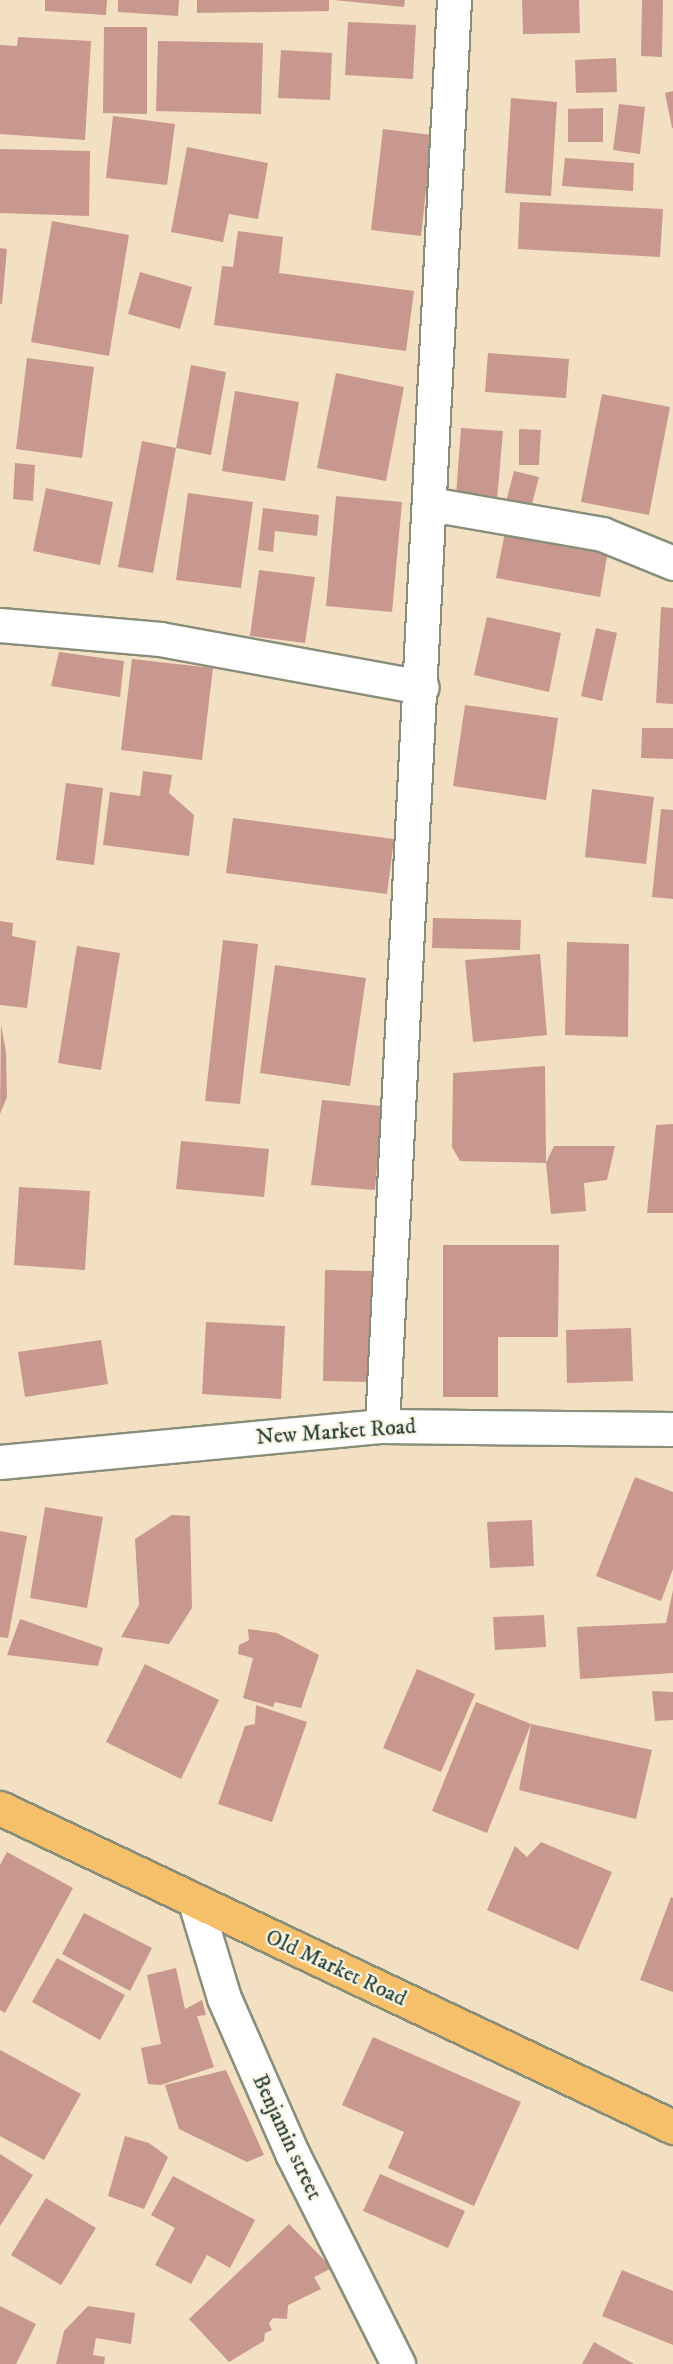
<!DOCTYPE html>
<style>
body{margin:0}
#map{position:relative;width:673px;height:2364px;overflow:hidden;background:#f3e0c2;font-family:"IM FELL DW Pica",serif}
div>[style]{position:absolute}
.building>*{inset:0;background:#c8978d}
.roads{filter:drop-shadow(2px 0 #898e7b) drop-shadow(-2px 0 #898e7b) drop-shadow(0 2px #898e7b) drop-shadow(0 -2px #898e7b)}
.minor>*{height:33px;margin:-16.5px;padding:0 16.5px;transform-origin:16.5px;border-radius:16.5px;background:#fff}
.tertiary>*{height:33px;margin:-16.5px;padding:0 16.5px;transform-origin:16.5px;border-radius:16.5px;background:#fff}
.primary>*{height:33px;margin:-16.5px;padding:0 16.5px;transform-origin:16.5px;border-radius:16.5px;background:#f6c06b}
span{translate:-50% -50%;white-space:nowrap;text-align:center;line-height:1.15;-webkit-text-stroke:4.5px #fcf5e5;paint-order:stroke}
.street-label{font-size:22px;color:#1f3d34}
</style>
<div id="map">
<div class="building">
<div style="clip-path:polygon(45px 0,107px 0,106px 15px,45px 11px)"></div>
<div style="clip-path:polygon(118px 0,179px 0,178px 16px,118px 12px)"></div>
<div style="clip-path:polygon(197px 0,329px 0,329px 11px,197px 13px)"></div>
<div style="clip-path:polygon(334px 0,405px 0,404px 7px)"></div>
<div style="clip-path:polygon(522px 0,579px 0,580px 33px,523px 34px)"></div>
<div style="clip-path:polygon(642px 0,663px 0,662px 57px,641px 56px)"></div>
<div style="clip-path:polygon(348px 22px,416px 25px,413px 79px,345px 75px)"></div>
<div style="clip-path:polygon(104px 27px,147px 27px,147px 114px,103px 113px)"></div>
<div style="clip-path:polygon(18px 37px,91px 41px,85px 140px,0 134px,0 45px,17px 46px)"></div>
<div style="clip-path:polygon(158px 41px,263px 43px,261px 114px,156px 111px)"></div>
<div style="clip-path:polygon(281px 50px,332px 53px,330px 100px,278px 98px)"></div>
<div style="clip-path:polygon(616px 58px,617px 92px,576px 93px,575px 60px)"></div>
<div style="clip-path:polygon(673px 91px,673px 128px,672px 128px,665px 93px)"></div>
<div style="clip-path:polygon(511px 98px,557px 102px,551px 196px,505px 193px)"></div>
<div style="clip-path:polygon(619px 104px,645px 107px,640px 154px,613px 150px)"></div>
<div style="clip-path:polygon(603px 108px,603px 142px,568px 142px,568px 109px)"></div>
<div style="clip-path:polygon(113px 116px,175px 124px,167px 185px,106px 178px)"></div>
<div style="clip-path:polygon(383px 129px,432px 135px,421px 236px,371px 230px)"></div>
<div style="clip-path:polygon(187px 147px,268px 163px,258px 219px,229px 214px,223px 242px,171px 232px)"></div>
<div style="clip-path:polygon(0 149px,90px 151px,89px 216px,0 213px)"></div>
<div style="clip-path:polygon(565px 158px,634px 163px,633px 191px,562px 186px)"></div>
<div style="clip-path:polygon(520px 202px,663px 209px,660px 257px,518px 249px)"></div>
<div style="clip-path:polygon(52px 221px,129px 235px,109px 356px,31px 342px)"></div>
<div style="clip-path:polygon(238px 231px,283px 237px,279px 273px,414px 291px,406px 351px,214px 325px,222px 266px,233px 267px)"></div>
<div style="clip-path:polygon(0 248px,7px 249px,2px 304px,0 304px)"></div>
<div style="clip-path:polygon(140px 272px,192px 287px,180px 329px,128px 314px)"></div>
<div style="clip-path:polygon(488px 353px,569px 359px,566px 398px,485px 392px)"></div>
<div style="clip-path:polygon(27px 358px,94px 367px,82px 458px,16px 449px)"></div>
<div style="clip-path:polygon(191px 365px,226px 372px,211px 455px,176px 448px)"></div>
<div style="clip-path:polygon(336px 373px,404px 387px,386px 481px,317px 468px)"></div>
<div style="clip-path:polygon(235px 391px,299px 402px,285px 481px,222px 471px)"></div>
<div style="clip-path:polygon(602px 394px,670px 407px,649px 515px,581px 502px)"></div>
<div style="clip-path:polygon(461px 428px,503px 431px,497px 500px,456px 496px)"></div>
<div style="clip-path:polygon(519px 429px,541px 430px,539px 465px,519px 465px)"></div>
<div style="clip-path:polygon(142px 441px,176px 448px,153px 573px,118px 567px)"></div>
<div style="clip-path:polygon(15px 463px,35px 465px,33px 501px,13px 499px)"></div>
<div style="clip-path:polygon(514px 471px,539px 477px,531px 508px,506px 502px)"></div>
<div style="clip-path:polygon(46px 488px,113px 502px,100px 565px,33px 551px)"></div>
<div style="clip-path:polygon(188px 493px,253px 502px,241px 588px,176px 580px)"></div>
<div style="clip-path:polygon(336px 496px,402px 502px,392px 612px,326px 606px)"></div>
<div style="clip-path:polygon(263px 508px,319px 515px,317px 536px,275px 531px,273px 552px,258px 550px)"></div>
<div style="clip-path:polygon(505px 532px,608px 551px,600px 597px,496px 578px)"></div>
<div style="clip-path:polygon(259px 570px,315px 577px,305px 643px,250px 636px)"></div>
<div style="clip-path:polygon(661px 607px,673px 608px,673px 704px,656px 703px)"></div>
<div style="clip-path:polygon(487px 617px,561px 633px,549px 692px,474px 675px)"></div>
<div style="clip-path:polygon(596px 628px,617px 633px,602px 701px,581px 696px)"></div>
<div style="clip-path:polygon(59px 652px,124px 661px,120px 697px,51px 686px)"></div>
<div style="clip-path:polygon(132px 659px,213px 668px,202px 760px,121px 750px)"></div>
<div style="clip-path:polygon(465px 705px,558px 718px,546px 800px,453px 786px)"></div>
<div style="clip-path:polygon(642px 728px,673px 728px,673px 759px,641px 758px)"></div>
<div style="clip-path:polygon(143px 771px,172px 775px,169px 793px,194px 815px,189px 856px,103px 845px,110px 792px,140px 796px)"></div>
<div style="clip-path:polygon(66px 783px,103px 788px,94px 865px,56px 860px)"></div>
<div style="clip-path:polygon(592px 789px,654px 797px,646px 864px,585px 857px)"></div>
<div style="clip-path:polygon(661px 809px,673px 810px,673px 899px,652px 897px)"></div>
<div style="clip-path:polygon(233px 818px,394px 839px,387px 894px,226px 873px)"></div>
<div style="clip-path:polygon(433px 918px,521px 920px,520px 950px,432px 948px)"></div>
<div style="clip-path:polygon(0 921px,13px 923px,12px 936px,36px 941px,27px 1008px,0 1005px)"></div>
<div style="clip-path:polygon(223px 940px,258px 944px,240px 1104px,205px 1101px)"></div>
<div style="clip-path:polygon(567px 942px,629px 944px,628px 1037px,565px 1035px)"></div>
<div style="clip-path:polygon(77px 946px,120px 953px,101px 1070px,58px 1063px)"></div>
<div style="clip-path:polygon(540px 954px,547px 1035px,473px 1042px,465px 960px)"></div>
<div style="clip-path:polygon(275px 965px,366px 978px,350px 1086px,260px 1073px)"></div>
<div style="clip-path:polygon(1px 1024px,6px 1052px,7px 1097px,0 1114px)"></div>
<div style="clip-path:polygon(545px 1066px,546px 1163px,460px 1161px,452px 1147px,453px 1073px)"></div>
<div style="clip-path:polygon(322px 1100px,382px 1106px,375px 1190px,311px 1185px)"></div>
<div style="clip-path:polygon(673px 1124px,673px 1213px,647px 1213px,656px 1125px)"></div>
<div style="clip-path:polygon(181px 1141px,269px 1149px,264px 1197px,176px 1189px)"></div>
<div style="clip-path:polygon(554px 1146px,615px 1146px,607px 1180px,584px 1183px,586px 1211px,551px 1214px,546px 1163px)"></div>
<div style="clip-path:polygon(19px 1187px,90px 1191px,85px 1270px,14px 1265px)"></div>
<div style="clip-path:polygon(443px 1245px,559px 1245px,558px 1337px,498px 1337px,498px 1397px,443px 1397px)"></div>
<div style="clip-path:polygon(325px 1270px,372px 1271px,370px 1382px,323px 1381px)"></div>
<div style="clip-path:polygon(206px 1322px,285px 1326px,281px 1399px,202px 1394px)"></div>
<div style="clip-path:polygon(631px 1328px,633px 1381px,567px 1383px,566px 1330px)"></div>
<div style="clip-path:polygon(101px 1340px,108px 1384px,25px 1397px,18px 1352px)"></div>
<div style="clip-path:polygon(635px 1477px,673px 1492px,673px 1569px,661px 1601px,596px 1576px)"></div>
<div style="clip-path:polygon(45px 1507px,103px 1517px,87px 1608px,30px 1598px)"></div>
<div style="clip-path:polygon(172px 1515px,190px 1516px,192px 1608px,169px 1644px,121px 1637px,139px 1605px,135px 1539px)"></div>
<div style="clip-path:polygon(532px 1520px,534px 1566px,490px 1568px,487px 1522px)"></div>
<div style="clip-path:polygon(0 1531px,27px 1536px,8px 1638px,0 1637px)"></div>
<div style="clip-path:polygon(673px 1590px,673px 1673px,580px 1679px,577px 1627px,666px 1623px)"></div>
<div style="clip-path:polygon(544px 1615px,546px 1647px,495px 1650px,493px 1617px)"></div>
<div style="clip-path:polygon(20px 1619px,103px 1648px,98px 1666px,7px 1655px)"></div>
<div style="clip-path:polygon(248px 1629px,277px 1633px,319px 1655px,301px 1708px,275px 1702px,273px 1707px,243px 1698px,253px 1658px,238px 1654px,239px 1645px,249px 1640px)"></div>
<div style="clip-path:polygon(145px 1664px,219px 1700px,181px 1779px,106px 1742px)"></div>
<div style="clip-path:polygon(417px 1669px,475px 1694px,441px 1772px,383px 1748px)"></div>
<div style="clip-path:polygon(652px 1691px,673px 1692px,673px 1720px,655px 1721px)"></div>
<div style="clip-path:polygon(476px 1702px,531px 1724px,487px 1833px,432px 1811px)"></div>
<div style="clip-path:polygon(256px 1705px,307px 1722px,272px 1822px,218px 1804px,245px 1726px,255px 1724px)"></div>
<div style="clip-path:polygon(531px 1724px,652px 1750px,636px 1819px,519px 1790px)"></div>
<div style="clip-path:polygon(541px 1842px,612px 1872px,578px 1950px,487px 1910px,515px 1846px,527px 1857px)"></div>
<div style="clip-path:polygon(7px 1852px,73px 1888px,5px 2013px,0 2010px,0 1865px)"></div>
<div style="clip-path:polygon(671px 1897px,673px 1898px,673px 1992px,640px 1980px)"></div>
<div style="clip-path:polygon(84px 1913px,152px 1948px,130px 1991px,62px 1954px)"></div>
<div style="clip-path:polygon(57px 1958px,125px 1995px,100px 2040px,32px 2002px)"></div>
<div style="clip-path:polygon(176px 1968px,185px 2009px,202px 2000px,206px 2015px,197px 2016px,214px 2067px,161px 2085px,148px 2084px,141px 2048px,161px 2044px,147px 1975px)"></div>
<div style="clip-path:polygon(373px 2037px,521px 2102px,474px 2206px,388px 2168px,404px 2132px,342px 2105px)"></div>
<div style="clip-path:polygon(0 2050px,81px 2094px,44px 2160px,0 2136px)"></div>
<div style="clip-path:polygon(226px 2070px,264px 2155px,247px 2162px,179px 2129px,165px 2085px)"></div>
<div style="clip-path:polygon(125px 2136px,149px 2143px,168px 2157px,144px 2209px,108px 2196px)"></div>
<div style="clip-path:polygon(0 2154px,33px 2175px,0 2226px)"></div>
<div style="clip-path:polygon(380px 2174px,465px 2211px,448px 2248px,363px 2211px)"></div>
<div style="clip-path:polygon(173px 2176px,255px 2220px,230px 2268px,207px 2255px,191px 2284px,155px 2265px,175px 2228px,151px 2215px)"></div>
<div style="clip-path:polygon(46px 2198px,96px 2228px,61px 2285px,11px 2255px)"></div>
<div style="clip-path:polygon(289px 2224px,332px 2268px,314px 2277px,321px 2289px,288px 2305px,287px 2319px,273px 2318px,269px 2323px,272px 2330px,265px 2333px,264px 2341px,229px 2362px,189px 2319px)"></div>
<div style="clip-path:polygon(622px 2270px,673px 2291px,673px 2345px,602px 2316px)"></div>
<div style="clip-path:polygon(0 2306px,36px 2324px,16px 2364px,0 2364px)"></div>
<div style="clip-path:polygon(88px 2306px,135px 2313px,131px 2344px,96px 2338px,93px 2355px,105px 2357px,104px 2364px,56px 2364px,64px 2331px)"></div>
<div style="clip-path:polygon(594px 2342px,634px 2364px,582px 2364px)"></div>
</div>
<div class="roads">
<div class="minor">
<div style="left:430px;top:504px;width:175px;rotate:9.9deg"></div>
<div style="left:602px;top:534px;width:77px;rotate:22.2deg"></div>
<div style="left:0;top:625px;width:161px;rotate:5deg"></div>
<div style="left:160px;top:639px;width:266px;rotate:10.4deg"></div>
<div style="left:382px;top:1426px;width:1428px;rotate:-87.11deg"></div>
<div style="left:195px;top:1902px;width:100px;rotate:73.2deg"></div>
<div style="left:224px;top:1998px;width:171px;rotate:66.3deg"></div>
<div style="left:293px;top:2155px;width:234px;rotate:63.3deg"></div>
</div>
<div class="tertiary">
<div style="left:0;top:1462px;width:384px;rotate:-5.4deg"></div>
<div style="left:382px;top:1426px;width:291px;rotate:0.6deg"></div>
</div>
<div class="primary">
<div style="left:0;top:1808px;width:745px;rotate:25.36deg"></div>
</div>
</div>
<div class="street-label">
<span style="left:336px;top:1432px;rotate:-4deg">New Market Road</span>
<span style="left:336px;top:1968px;rotate:25deg">Old Market Road</span>
<span style="left:287px;top:2137px;rotate:65deg">Benjamin street</span>
</div>
</div>
